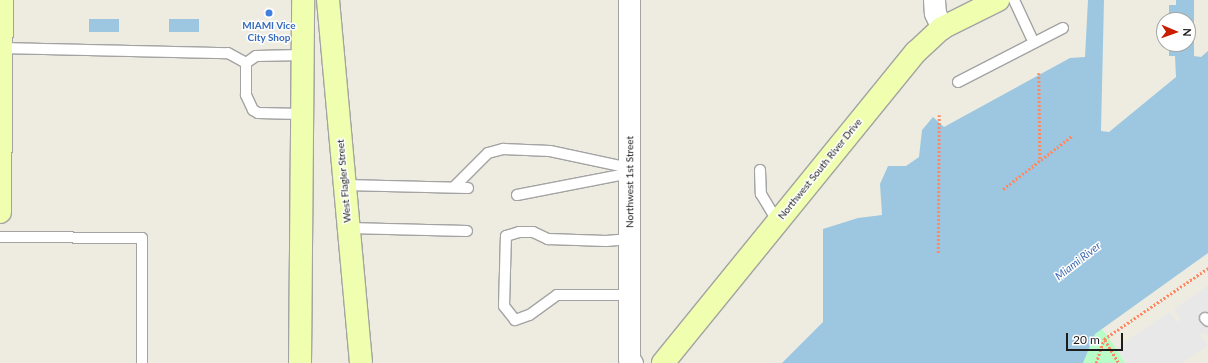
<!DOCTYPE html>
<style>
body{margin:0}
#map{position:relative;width:1208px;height:363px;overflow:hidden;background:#eeece0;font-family:Lato,sans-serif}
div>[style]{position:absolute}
.park>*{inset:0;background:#b8fdc8}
.parking>*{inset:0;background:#e8e8e8}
.water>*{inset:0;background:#9dc7e0}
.path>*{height:2.5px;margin-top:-1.25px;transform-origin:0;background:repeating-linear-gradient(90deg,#ff8861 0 2px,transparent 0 4px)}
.roads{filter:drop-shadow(1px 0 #a3a3a3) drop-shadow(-1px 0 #a3a3a3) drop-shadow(0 1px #a3a3a3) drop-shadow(0 -1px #a3a3a3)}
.lane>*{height:10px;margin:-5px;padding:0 5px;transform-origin:5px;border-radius:5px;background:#fff}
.street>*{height:21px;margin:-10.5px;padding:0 10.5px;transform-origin:10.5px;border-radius:10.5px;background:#fff}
.secondary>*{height:22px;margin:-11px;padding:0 11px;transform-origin:11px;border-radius:11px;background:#effeaf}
.dots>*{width:11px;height:11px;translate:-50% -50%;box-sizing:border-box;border:2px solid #fff;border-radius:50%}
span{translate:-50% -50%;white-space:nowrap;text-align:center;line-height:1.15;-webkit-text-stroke:3px #fff;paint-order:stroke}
.shop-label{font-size:10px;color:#366cbe;font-weight:700}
.street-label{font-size:10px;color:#1c1c1c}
.water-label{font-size:11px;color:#426ab2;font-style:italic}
.north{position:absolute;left:1156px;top:12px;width:40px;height:40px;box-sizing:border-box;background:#fff;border:1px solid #a4a4a4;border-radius:50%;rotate:92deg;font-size:11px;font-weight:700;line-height:16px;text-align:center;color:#1c1c1c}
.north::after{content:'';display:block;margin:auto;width:14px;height:18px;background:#c81d00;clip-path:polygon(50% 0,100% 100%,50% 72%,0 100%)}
.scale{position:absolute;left:1066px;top:333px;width:57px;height:18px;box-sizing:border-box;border:2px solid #1c1c1c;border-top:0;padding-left:5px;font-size:12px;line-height:14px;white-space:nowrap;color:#1c1c1c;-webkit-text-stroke:3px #fff;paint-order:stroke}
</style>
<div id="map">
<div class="park">
<div style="clip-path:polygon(1102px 329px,1116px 348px,1125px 363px,1083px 363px,1095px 334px)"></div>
</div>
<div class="parking">
<div style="clip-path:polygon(1208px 285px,1208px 336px,1203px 333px,1200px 334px,1207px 346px,1182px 363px,1126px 363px,1117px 348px,1169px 312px,1179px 323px,1180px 319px,1174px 309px)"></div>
</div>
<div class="water">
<div style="clip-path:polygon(1088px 0,1104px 0,1101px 131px,1109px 132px,1176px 77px,1175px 56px,1169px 56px,1169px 44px,1188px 44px,1188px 20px,1169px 20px,1169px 5px,1176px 5px,1176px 0,1194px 0,1194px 56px,1201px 57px,1208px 51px,1208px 253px,1095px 334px,1083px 363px,782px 363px,823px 322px,823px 229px,858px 218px,882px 215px,880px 184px,888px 166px,906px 166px,919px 157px,922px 130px,933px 117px,944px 127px,1070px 58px,1085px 57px)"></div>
<div style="clip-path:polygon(89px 19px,119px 19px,119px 32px,89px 32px)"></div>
<div style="clip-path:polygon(169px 19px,199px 19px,199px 32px,169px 32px)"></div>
</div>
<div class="path">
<div style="left:1039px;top:73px;width:88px;rotate:89.3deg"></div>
<div style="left:1003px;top:189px;width:88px;rotate:-37.6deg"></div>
<div style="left:938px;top:253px;width:138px;rotate:-89.6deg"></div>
<div style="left:1105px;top:340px;width:27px;rotate:59deg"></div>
<div style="left:1096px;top:363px;width:25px;rotate:-72deg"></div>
<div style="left:1104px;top:339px;width:126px;rotate:-34.3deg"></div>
</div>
<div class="roads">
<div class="lane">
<div style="left:1014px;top:0;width:47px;rotate:65.1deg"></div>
<div style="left:1px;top:48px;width:227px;rotate:1.3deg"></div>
<div style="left:228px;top:53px;width:21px;rotate:29deg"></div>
<div style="left:958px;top:82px;width:118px;rotate:-27.2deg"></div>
<div style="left:301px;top:114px;width:43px;rotate:-178.7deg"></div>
<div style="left:258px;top:113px;width:6px;rotate:-149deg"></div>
<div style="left:253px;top:110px;width:17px;rotate:-115deg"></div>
<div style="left:246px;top:95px;width:32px;rotate:-90deg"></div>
<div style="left:246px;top:63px;width:12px;rotate:-35deg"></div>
<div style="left:256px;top:56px;width:46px;rotate:-1.2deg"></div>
<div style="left:760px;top:170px;width:24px;rotate:88deg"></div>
<div style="left:761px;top:194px;width:33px;rotate:59deg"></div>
<div style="left:345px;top:185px;width:123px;rotate:1.4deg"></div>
<div style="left:454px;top:187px;width:48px;rotate:-45deg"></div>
<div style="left:488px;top:153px;width:16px;rotate:-15deg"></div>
<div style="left:503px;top:149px;width:47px;rotate:2.4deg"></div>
<div style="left:550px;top:151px;width:82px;rotate:12deg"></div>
<div style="left:517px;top:195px;width:115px;rotate:-11deg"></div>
<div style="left:348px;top:228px;width:119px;rotate:1.4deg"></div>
<div style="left:0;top:237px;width:142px;rotate:0.4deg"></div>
<div style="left:142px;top:238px;width:125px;rotate:90deg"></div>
<div style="left:630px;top:295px;width:73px;rotate:180deg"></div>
<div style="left:557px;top:295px;width:34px;rotate:144deg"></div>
<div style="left:529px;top:315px;width:15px;rotate:160deg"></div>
<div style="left:515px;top:320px;width:18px;rotate:-128deg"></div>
<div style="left:504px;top:306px;width:70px;rotate:-88.4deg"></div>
<div style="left:506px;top:236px;width:14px;rotate:-17deg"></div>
<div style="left:519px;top:232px;width:14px"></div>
<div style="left:533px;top:232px;width:17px;rotate:25deg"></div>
<div style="left:548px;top:239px;width:58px;rotate:2deg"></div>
<div style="left:606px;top:241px;width:24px;rotate:-5deg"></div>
<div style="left:1205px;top:318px;width:4px;rotate:45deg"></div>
</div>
<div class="street">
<div style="left:629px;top:0;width:359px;rotate:90deg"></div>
<div style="left:629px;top:359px;width:5px;rotate:53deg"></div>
<div style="left:934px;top:0;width:13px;rotate:86deg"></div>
<div style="left:935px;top:13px;width:17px;rotate:65deg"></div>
</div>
<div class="secondary">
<div style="left:328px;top:0;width:364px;rotate:84.8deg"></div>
<div style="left:0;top:212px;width:212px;rotate:-89.5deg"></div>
<div style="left:300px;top:363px;width:363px;rotate:-89.5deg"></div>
<div style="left:663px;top:363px;width:401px;rotate:-50.9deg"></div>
<div style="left:916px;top:52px;width:35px;rotate:-43deg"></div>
<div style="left:942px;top:28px;width:63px;rotate:-26.6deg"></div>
</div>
</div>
<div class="dots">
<div style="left:269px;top:13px;background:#3f7fe0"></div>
</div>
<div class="shop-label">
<span style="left:269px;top:31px">MIAMI Vice<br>City Shop</span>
</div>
<div class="street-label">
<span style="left:820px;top:169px;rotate:-51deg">Northwest South River Drive</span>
<span style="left:344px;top:181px;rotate:-95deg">West Flagler Street</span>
<span style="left:630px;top:182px;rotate:-90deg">Northwest 1st Street</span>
</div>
<div class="water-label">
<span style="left:1078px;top:261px;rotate:-38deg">Miami River</span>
</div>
<div class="north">N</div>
<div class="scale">20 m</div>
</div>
